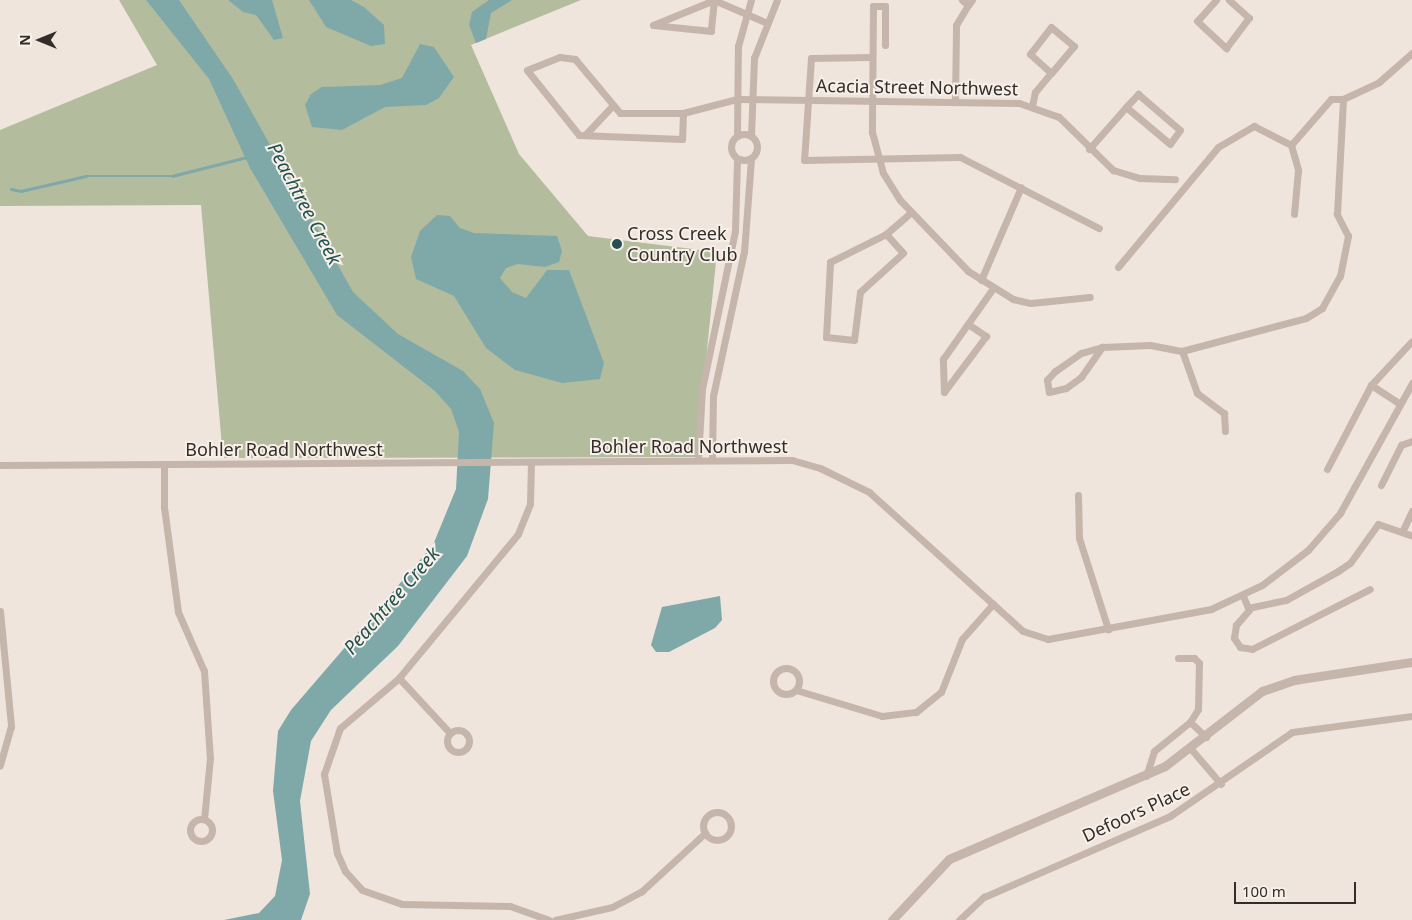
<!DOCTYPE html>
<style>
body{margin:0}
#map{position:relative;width:1412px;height:920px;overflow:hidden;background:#efe5dd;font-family:"Noto Sans",sans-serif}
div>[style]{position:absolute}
.green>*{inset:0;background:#b4bc9e}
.water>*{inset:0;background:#7fa9a8}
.stream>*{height:2.5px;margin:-1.25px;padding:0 1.25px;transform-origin:1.25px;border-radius:1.25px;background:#7fa9a8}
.minor>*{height:7px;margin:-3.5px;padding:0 3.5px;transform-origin:3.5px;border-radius:3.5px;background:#c6b5aa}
.minor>.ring{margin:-3.5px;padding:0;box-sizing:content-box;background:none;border:7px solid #c6b5aa;border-radius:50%}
.tertiary>*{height:9px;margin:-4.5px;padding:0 4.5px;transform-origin:4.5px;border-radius:4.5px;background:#c6b5aa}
.dots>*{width:14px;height:14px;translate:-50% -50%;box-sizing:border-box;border:2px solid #f7f0e8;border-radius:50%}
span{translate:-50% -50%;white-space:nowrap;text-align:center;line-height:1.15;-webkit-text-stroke:4px #f7f0e8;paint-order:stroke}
.street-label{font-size:18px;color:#342c29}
.poi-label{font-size:18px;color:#342c29}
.left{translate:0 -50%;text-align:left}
.water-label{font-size:19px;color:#235151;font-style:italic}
.north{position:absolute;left:15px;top:15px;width:50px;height:50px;-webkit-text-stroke:4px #f7f0e8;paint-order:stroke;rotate:270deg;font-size:14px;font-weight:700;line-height:20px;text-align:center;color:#342c29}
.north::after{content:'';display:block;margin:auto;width:18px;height:22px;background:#342c29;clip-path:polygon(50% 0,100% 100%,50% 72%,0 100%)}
.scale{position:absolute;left:1234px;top:882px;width:122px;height:22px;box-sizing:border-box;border:2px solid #342c29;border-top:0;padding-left:6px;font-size:15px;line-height:18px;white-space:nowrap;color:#342c29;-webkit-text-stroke:4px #f7f0e8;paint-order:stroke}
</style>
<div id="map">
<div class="green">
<div style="clip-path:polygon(119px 0,581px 0,471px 45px,519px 154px,588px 236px,717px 252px,696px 457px,223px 458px,201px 205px,0 206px,0 130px,157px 65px)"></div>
</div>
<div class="water">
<div style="clip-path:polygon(146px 0,179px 0,233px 79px,353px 292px,398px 334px,463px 371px,480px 389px,494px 423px,488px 499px,467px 556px,398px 646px,331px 710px,311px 741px,300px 801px,310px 894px,301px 920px,224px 920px,259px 913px,275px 896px,282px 860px,273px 791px,278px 731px,291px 710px,433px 545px,456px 489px,459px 432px,451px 409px,435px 391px,337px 315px,250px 168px,209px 79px)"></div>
<div style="clip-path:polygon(228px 0,272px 0,283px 38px,274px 40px,256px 15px,243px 12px)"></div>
<div style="clip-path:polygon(309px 0,351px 0,364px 7px,384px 25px,385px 44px,371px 46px,326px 27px)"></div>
<div style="clip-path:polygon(489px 0,512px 0,491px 13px,486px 39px,476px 43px,469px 25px,472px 12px)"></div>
<div style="clip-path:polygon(420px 44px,434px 47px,454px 77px,439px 98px,426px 105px,385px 107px,342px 130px,312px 127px,305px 105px,311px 94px,322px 87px,380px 85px,402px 78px)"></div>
<div style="clip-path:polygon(437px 215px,450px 216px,460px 228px,474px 233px,557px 236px,562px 251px,559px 262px,545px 267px,518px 264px,506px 268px,500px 278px,512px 292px,526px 298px,547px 270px,569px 270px,604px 363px,600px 379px,562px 383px,515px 370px,486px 348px,454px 296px,416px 279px,411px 257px,420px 231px)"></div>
<div style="clip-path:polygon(720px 596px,722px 620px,715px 628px,669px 652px,656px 652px,651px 645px,662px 607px)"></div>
</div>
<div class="stream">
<div style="left:11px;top:189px;width:10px;rotate:11deg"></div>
<div style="left:21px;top:191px;width:67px;rotate:-13deg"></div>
<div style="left:86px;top:176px;width:86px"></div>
<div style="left:172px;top:176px;width:77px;rotate:-14.2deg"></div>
</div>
<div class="minor">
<div style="left:714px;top:0;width:31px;rotate:96deg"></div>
<div style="left:711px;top:31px;width:58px;rotate:-174.1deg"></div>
<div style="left:653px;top:25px;width:66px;rotate:-22.3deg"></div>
<div style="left:714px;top:0;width:56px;rotate:23.3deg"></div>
<div style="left:962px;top:0;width:8px;rotate:40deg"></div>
<div style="left:968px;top:5px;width:6px;rotate:-51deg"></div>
<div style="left:1216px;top:0;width:28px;rotate:132deg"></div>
<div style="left:1197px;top:21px;width:40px;rotate:43deg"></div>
<div style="left:1226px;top:48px;width:38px;rotate:-53deg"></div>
<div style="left:1249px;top:18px;width:27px;rotate:-138deg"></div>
<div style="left:1051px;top:27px;width:30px;rotate:40deg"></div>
<div style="left:1074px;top:46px;width:35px;rotate:130deg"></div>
<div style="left:1051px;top:73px;width:28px;rotate:-138deg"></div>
<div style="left:1030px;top:54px;width:34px;rotate:-52deg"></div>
<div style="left:885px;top:45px;width:39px;rotate:-90deg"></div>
<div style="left:885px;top:6px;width:12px;rotate:180deg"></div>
<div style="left:873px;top:6px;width:126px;rotate:90.5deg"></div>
<div style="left:872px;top:132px;width:42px;rotate:75deg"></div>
<div style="left:883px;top:173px;width:32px;rotate:58deg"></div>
<div style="left:900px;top:200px;width:98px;rotate:46.2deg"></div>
<div style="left:968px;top:271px;width:53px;rotate:31.9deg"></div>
<div style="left:1013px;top:299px;width:18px;rotate:13deg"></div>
<div style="left:1031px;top:303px;width:59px;rotate:-5.8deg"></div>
<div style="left:560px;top:57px;width:15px;rotate:8deg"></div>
<div style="left:575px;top:59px;width:70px;rotate:50.2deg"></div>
<div style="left:620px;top:113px;width:63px"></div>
<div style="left:683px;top:113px;width:26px;rotate:92deg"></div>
<div style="left:682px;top:139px;width:103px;rotate:-177.8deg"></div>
<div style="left:579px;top:135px;width:83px;rotate:-128.7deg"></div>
<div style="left:527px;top:70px;width:35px;rotate:-22deg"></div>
<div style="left:871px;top:57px;width:60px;rotate:179deg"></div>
<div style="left:811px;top:58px;width:102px;rotate:93.9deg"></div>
<div style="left:804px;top:160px;width:156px;rotate:-1.1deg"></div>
<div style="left:960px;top:157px;width:156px;rotate:27.1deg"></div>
<div style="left:1138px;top:94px;width:55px;rotate:40.6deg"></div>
<div style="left:1180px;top:130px;width:17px;rotate:126deg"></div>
<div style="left:1170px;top:144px;width:57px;rotate:-139.9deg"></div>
<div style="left:1126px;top:107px;width:18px;rotate:-47deg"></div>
<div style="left:955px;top:101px;width:76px;rotate:-89.2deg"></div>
<div style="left:956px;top:25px;width:23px;rotate:-59deg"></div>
<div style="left:1032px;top:106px;width:14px;rotate:-78deg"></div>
<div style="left:1035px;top:92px;width:25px;rotate:-50deg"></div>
<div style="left:683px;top:113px;width:56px;rotate:-14.5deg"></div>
<div style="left:737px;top:99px;width:282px;rotate:0.8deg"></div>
<div style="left:1019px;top:103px;width:42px;rotate:19.3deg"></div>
<div style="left:1059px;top:117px;width:76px;rotate:44.5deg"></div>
<div style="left:1113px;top:170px;width:28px;rotate:17deg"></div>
<div style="left:1140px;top:178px;width:35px;rotate:2deg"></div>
<div class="ring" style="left:731px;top:134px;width:19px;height:19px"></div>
<div style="left:585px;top:135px;width:41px;rotate:-47deg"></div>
<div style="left:737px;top:136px;width:90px;rotate:-89.4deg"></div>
<div style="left:738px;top:46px;width:48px;rotate:-74.2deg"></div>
<div style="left:751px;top:136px;width:78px;rotate:-87.8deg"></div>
<div style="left:754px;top:58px;width:62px;rotate:-68.4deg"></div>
<div style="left:1291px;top:145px;width:26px;rotate:74deg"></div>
<div style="left:1298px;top:170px;width:44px;rotate:95.2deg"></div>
<div style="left:1089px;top:149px;width:56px;rotate:-48.6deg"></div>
<div style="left:886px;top:234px;width:25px;rotate:48deg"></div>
<div style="left:903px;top:253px;width:58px;rotate:137.8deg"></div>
<div style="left:860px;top:292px;width:48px;rotate:97.1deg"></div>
<div style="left:854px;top:340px;width:28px;rotate:-174deg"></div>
<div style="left:826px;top:337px;width:75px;rotate:-86.9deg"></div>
<div style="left:830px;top:262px;width:63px;rotate:-26.6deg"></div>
<div style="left:886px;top:234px;width:33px;rotate:-41deg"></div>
<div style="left:1118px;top:267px;width:156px;rotate:-50.2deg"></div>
<div style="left:1218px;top:147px;width:42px;rotate:-30.3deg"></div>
<div style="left:1254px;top:126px;width:42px;rotate:27.2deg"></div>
<div style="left:1291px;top:145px;width:61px;rotate:-49deg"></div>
<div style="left:1331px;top:99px;width:12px"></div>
<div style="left:1343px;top:99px;width:40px;rotate:-25deg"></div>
<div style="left:1379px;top:82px;width:44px;rotate:-41.3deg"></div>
<div style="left:981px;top:280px;width:101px;rotate:-66.7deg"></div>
<div style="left:968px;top:324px;width:22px;rotate:34deg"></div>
<div style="left:986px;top:336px;width:70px;rotate:126.9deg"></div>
<div style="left:944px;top:392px;width:33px;rotate:-92deg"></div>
<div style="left:943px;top:359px;width:87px;rotate:-54.8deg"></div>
<div style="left:1102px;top:347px;width:22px;rotate:164deg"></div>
<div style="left:1081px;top:353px;width:32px;rotate:145deg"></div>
<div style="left:1055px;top:371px;width:12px;rotate:132deg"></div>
<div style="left:1047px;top:380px;width:12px;rotate:81deg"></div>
<div style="left:1049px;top:392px;width:17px;rotate:-13deg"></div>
<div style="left:1066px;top:388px;width:19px;rotate:-36deg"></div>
<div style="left:1081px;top:377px;width:37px;rotate:-55deg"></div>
<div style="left:1102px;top:347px;width:48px;rotate:-2.4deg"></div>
<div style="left:1150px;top:345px;width:33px;rotate:11deg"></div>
<div style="left:1182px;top:351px;width:128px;rotate:-14.9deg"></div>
<div style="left:1306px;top:318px;width:19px;rotate:-32deg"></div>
<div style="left:1322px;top:308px;width:37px;rotate:-61deg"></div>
<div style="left:1340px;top:276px;width:41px;rotate:-78.7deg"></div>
<div style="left:1348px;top:236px;width:25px;rotate:-117deg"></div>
<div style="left:1337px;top:214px;width:115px;rotate:-87deg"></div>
<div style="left:1182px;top:351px;width:45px;rotate:70.3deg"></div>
<div style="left:1197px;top:393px;width:34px;rotate:37deg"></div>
<div style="left:1224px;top:413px;width:18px;rotate:87deg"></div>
<div style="left:1371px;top:385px;width:33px;rotate:33deg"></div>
<div style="left:712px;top:459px;width:63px;rotate:-89.1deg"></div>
<div style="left:713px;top:396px;width:147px;rotate:-77.9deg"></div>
<div style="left:744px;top:252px;width:93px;rotate:-85.7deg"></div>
<div style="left:698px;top:460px;width:71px;rotate:-86.8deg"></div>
<div style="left:702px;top:389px;width:161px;rotate:-78.2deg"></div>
<div style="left:735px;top:231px;width:72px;rotate:-88.4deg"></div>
<div style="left:531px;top:462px;width:42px;rotate:91.4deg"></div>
<div style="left:530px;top:504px;width:32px;rotate:112deg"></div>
<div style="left:518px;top:534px;width:187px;rotate:129.6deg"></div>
<div style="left:399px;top:678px;width:77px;rotate:139.7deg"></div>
<div style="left:340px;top:728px;width:49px;rotate:109.2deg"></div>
<div style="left:324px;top:774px;width:80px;rotate:80.7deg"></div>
<div style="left:337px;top:853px;width:20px;rotate:66deg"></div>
<div style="left:345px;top:871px;width:25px;rotate:48deg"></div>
<div style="left:362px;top:890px;width:42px;rotate:19.3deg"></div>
<div style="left:402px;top:904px;width:108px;rotate:1.1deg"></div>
<div style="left:510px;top:906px;width:41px;rotate:19.7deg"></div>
<div style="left:164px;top:464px;width:43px;rotate:90deg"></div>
<div style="left:164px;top:507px;width:106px;rotate:82.4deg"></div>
<div style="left:178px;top:612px;width:64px;rotate:66.2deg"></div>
<div style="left:204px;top:671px;width:87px;rotate:86.1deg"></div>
<div style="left:210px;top:758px;width:61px;rotate:95.6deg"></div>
<div style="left:0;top:465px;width:792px;rotate:-0.36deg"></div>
<div style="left:792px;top:460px;width:29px;rotate:16deg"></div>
<div style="left:820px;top:468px;width:55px;rotate:26.1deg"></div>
<div style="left:869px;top:492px;width:207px;rotate:42.1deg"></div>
<div style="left:1023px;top:631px;width:26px;rotate:18deg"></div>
<div style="left:1048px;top:639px;width:166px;rotate:-10.4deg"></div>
<div style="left:1211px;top:609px;width:56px;rotate:-25.2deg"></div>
<div style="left:1262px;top:585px;width:58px;rotate:-37.3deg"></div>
<div style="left:1308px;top:550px;width:49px;rotate:-49.1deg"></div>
<div style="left:1340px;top:513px;width:149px;rotate:-61deg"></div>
<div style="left:1327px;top:469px;width:95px;rotate:-62.4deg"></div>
<div style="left:1371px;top:385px;width:59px;rotate:-47.1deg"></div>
<div style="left:1381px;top:485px;width:45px;rotate:-63.4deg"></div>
<div style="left:1401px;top:445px;width:12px;rotate:-20deg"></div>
<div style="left:1078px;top:495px;width:43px;rotate:88.7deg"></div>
<div style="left:1079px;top:538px;width:96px;rotate:72.3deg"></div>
<div style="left:1403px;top:530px;width:21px;rotate:-65deg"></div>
<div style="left:1243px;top:596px;width:15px;rotate:67deg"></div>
<div style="left:1249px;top:610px;width:20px;rotate:131deg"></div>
<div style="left:1236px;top:625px;width:13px;rotate:99deg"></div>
<div style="left:1234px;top:638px;width:11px;rotate:56deg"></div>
<div style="left:1240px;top:647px;width:12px;rotate:9deg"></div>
<div style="left:1252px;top:649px;width:132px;rotate:-27deg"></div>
<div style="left:1248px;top:608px;width:39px;rotate:-12deg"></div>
<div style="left:1286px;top:600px;width:60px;rotate:-29.1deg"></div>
<div style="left:1338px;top:571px;width:14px;rotate:-34deg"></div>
<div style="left:1350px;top:563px;width:48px;rotate:-54.3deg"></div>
<div style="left:1378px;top:524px;width:36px;rotate:19deg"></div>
<div style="left:0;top:611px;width:116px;rotate:84.5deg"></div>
<div style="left:11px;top:726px;width:41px;rotate:105.8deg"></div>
<div class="ring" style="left:773px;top:668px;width:19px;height:19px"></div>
<div style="left:399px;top:678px;width:75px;rotate:47.2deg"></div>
<div style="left:796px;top:690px;width:90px;rotate:16.8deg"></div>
<div style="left:882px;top:716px;width:34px;rotate:-7deg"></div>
<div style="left:916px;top:712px;width:32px;rotate:-39deg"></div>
<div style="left:941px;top:692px;width:57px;rotate:-68.4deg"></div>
<div style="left:962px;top:639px;width:47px;rotate:-48.5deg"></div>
<div style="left:1190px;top:722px;width:22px;rotate:43deg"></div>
<div class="ring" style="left:447px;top:730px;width:15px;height:15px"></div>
<div style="left:1191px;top:749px;width:46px;rotate:49.4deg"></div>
<div style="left:1146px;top:776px;width:26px;rotate:-72deg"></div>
<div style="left:1154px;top:751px;width:46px;rotate:-38.9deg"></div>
<div style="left:1190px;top:722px;width:15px;rotate:-58deg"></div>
<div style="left:1198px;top:709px;width:46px;rotate:-88.8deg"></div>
<div style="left:1199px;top:663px;width:7px;rotate:-135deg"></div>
<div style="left:1194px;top:658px;width:16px;rotate:180deg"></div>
<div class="ring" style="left:703px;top:812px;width:21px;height:21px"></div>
<div class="ring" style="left:190px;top:819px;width:15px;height:15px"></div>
<div style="left:555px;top:920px;width:58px;rotate:-12.8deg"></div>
<div style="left:612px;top:907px;width:34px;rotate:-28deg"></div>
<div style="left:642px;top:891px;width:86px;rotate:-42.6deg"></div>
<div style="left:959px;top:920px;width:34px;rotate:-43deg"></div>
<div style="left:984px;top:897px;width:203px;rotate:-23.5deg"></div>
<div style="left:1170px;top:816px;width:148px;rotate:-34.5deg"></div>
<div style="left:1292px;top:732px;width:121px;rotate:-7.6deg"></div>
</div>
<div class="tertiary">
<div style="left:892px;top:920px;width:83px;rotate:-46.9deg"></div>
<div style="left:949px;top:859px;width:235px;rotate:-23.3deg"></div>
<div style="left:1165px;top:766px;width:123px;rotate:-37.7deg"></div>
<div style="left:1262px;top:691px;width:34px;rotate:-19deg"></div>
<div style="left:1294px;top:680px;width:119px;rotate:-8.7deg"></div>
</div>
<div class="dots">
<div style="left:617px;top:244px;background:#235151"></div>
</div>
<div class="street-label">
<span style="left:917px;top:87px;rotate:1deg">Acacia Street Northwest</span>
<span style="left:689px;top:446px">Bohler Road Northwest</span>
<span style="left:284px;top:449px">Bohler Road Northwest</span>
<span style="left:1136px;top:812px;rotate:-25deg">Defoors Place</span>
</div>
<div class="poi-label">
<span class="left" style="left:627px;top:244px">Cross Creek<br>Country Club</span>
</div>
<div class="water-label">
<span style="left:304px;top:204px;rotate:62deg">Peachtree Creek</span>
<span style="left:392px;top:601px;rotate:-49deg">Peachtree Creek</span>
</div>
<div class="north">N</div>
<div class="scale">100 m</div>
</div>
